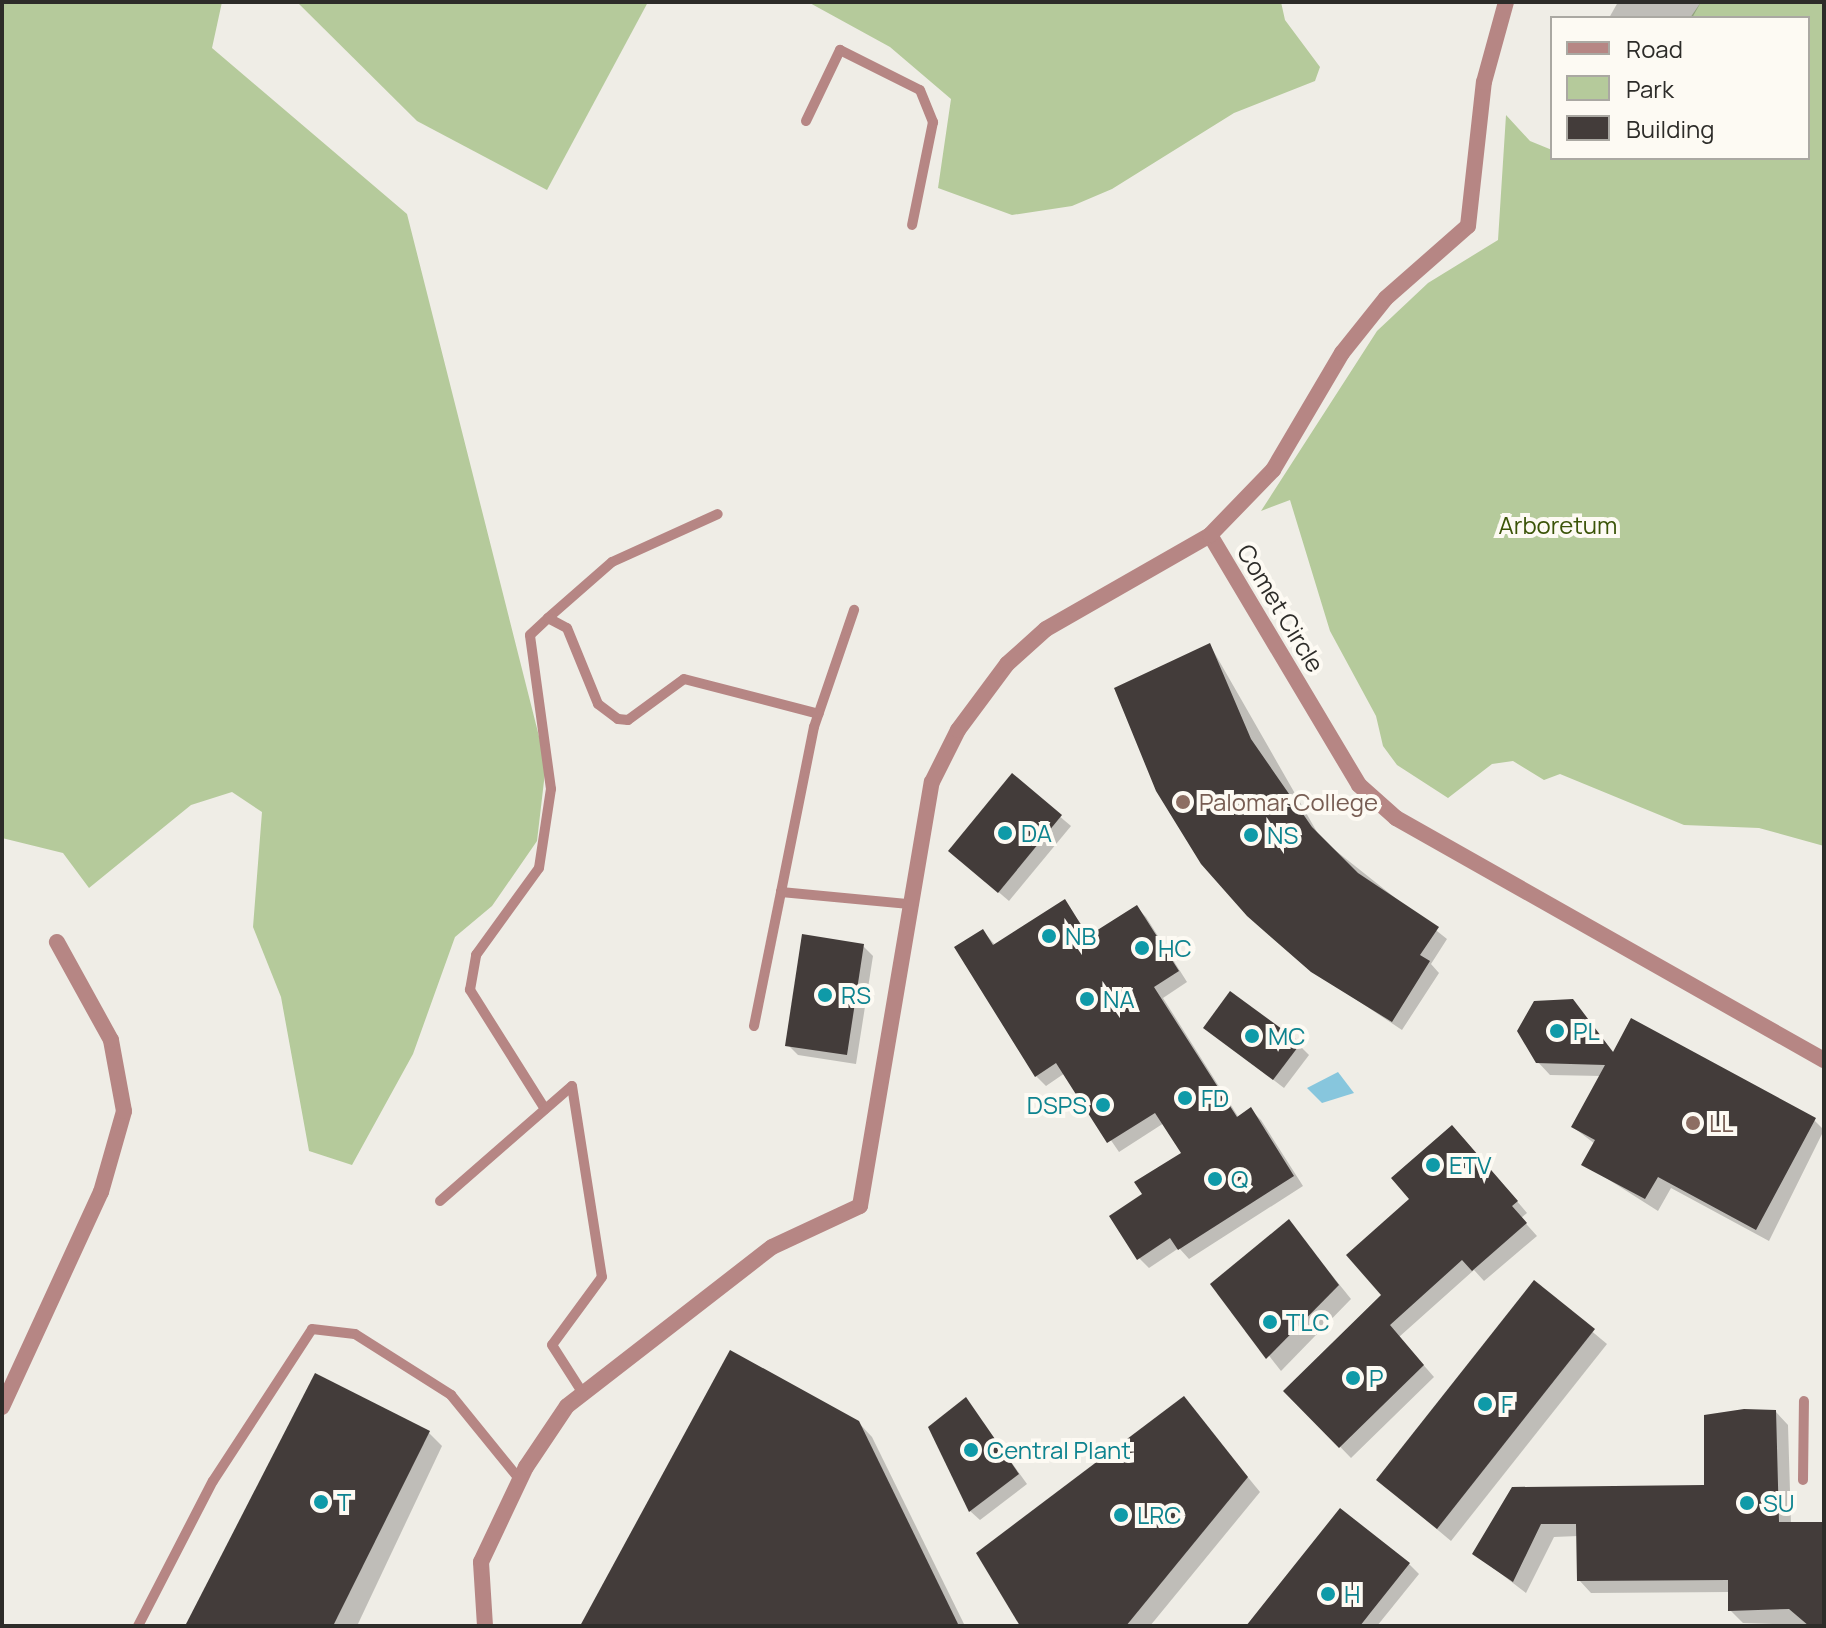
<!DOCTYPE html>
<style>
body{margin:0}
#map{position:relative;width:1826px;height:1628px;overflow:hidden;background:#efede6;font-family:Manrope,sans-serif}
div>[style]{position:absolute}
.green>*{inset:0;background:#b5ca9b}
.water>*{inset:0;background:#87c6dd}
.shadow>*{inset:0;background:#0003}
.building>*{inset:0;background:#433c3a}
.service>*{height:10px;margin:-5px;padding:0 5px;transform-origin:5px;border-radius:5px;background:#b68684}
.minor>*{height:16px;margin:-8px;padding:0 8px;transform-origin:8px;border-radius:8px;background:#b68684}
.tertiary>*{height:16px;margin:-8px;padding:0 8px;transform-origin:8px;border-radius:8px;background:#b68684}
.dots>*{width:22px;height:22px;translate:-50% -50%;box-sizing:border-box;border:4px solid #fdfaf3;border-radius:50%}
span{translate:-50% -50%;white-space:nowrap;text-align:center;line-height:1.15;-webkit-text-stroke:8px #fdfaf3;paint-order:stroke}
.park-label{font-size:24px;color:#3b5408}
.street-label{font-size:24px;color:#2d2c29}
.education-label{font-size:24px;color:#785e54}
.left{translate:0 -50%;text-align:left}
.culture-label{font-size:24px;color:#0d838f}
.right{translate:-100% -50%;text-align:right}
.frame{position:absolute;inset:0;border:4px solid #2d2c29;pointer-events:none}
.legend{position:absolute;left:1550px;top:16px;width:260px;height:144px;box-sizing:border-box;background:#fdfaf3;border:2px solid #aaa8a2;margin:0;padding:10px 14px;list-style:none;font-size:24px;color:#2d2c29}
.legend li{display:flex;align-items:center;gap:16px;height:40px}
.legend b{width:40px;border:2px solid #aaa8a2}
</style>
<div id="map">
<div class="green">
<div style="clip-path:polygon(2px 2px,222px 2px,212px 48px,407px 214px,546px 764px,537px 841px,492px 906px,455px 937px,413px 1054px,352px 1165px,309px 1151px,281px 997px,253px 927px,262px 812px,232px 792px,191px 805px,89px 888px,63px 853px,2px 838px)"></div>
<div style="clip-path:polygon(297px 2px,648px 2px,547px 190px,417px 121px)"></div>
<div style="clip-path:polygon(808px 2px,1281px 2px,1285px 20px,1320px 67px,1315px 81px,1234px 113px,1112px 189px,1072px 206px,1012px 215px,938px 188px,951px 99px,890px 47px)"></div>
<div style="clip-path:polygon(1701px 2px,1824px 2px,1824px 846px,1759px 828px,1684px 825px,1560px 774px,1544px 780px,1513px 761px,1492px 764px,1448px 798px,1397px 765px,1383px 746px,1376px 716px,1330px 631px,1290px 500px,1261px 511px,1377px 331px,1428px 283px,1498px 240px,1506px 115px,1530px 141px,1552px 150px,1552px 158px,1808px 158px,1808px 18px,1690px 18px)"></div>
</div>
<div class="water">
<div style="clip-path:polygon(1338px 1072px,1354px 1093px,1322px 1103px,1307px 1088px)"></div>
</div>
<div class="shadow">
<div style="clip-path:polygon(1618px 2px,1701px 2px,1692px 18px,1609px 18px)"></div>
<div style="clip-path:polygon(1210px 645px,1321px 839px,1447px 939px,1431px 964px,1439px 973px,1402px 1030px,1304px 965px)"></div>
<div style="clip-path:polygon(1012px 776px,1071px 826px,1009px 901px,961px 860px)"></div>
<div style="clip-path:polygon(1064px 902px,1091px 937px,1136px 907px,1146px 917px,1187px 982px,1163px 998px,1239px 1118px,1251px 1110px,1261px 1120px,1303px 1186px,1189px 1259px,1179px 1248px,1149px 1268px,1139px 1258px,1145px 1195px,1183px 1153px,1164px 1123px,1119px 1152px,1065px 1073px,1046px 1086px,1036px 1076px,983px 931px,996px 946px)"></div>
<div style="clip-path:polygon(863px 946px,873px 956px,856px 1064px,798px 1055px,788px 1045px)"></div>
<div style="clip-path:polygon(1572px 1001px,1614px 1053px,1814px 1120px,1824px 1130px,1769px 1241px,1671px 1188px,1658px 1211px,1584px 1164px,1595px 1144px,1573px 1127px,1601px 1076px,1550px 1075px,1537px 1061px)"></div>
<div style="clip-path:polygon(1205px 1028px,1299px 1045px,1309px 1055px,1284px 1088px)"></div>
<div style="clip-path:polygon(1463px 1138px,1527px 1213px,1521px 1218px,1537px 1236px,1484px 1281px,1474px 1270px,1399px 1337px,1434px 1377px,1351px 1458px,1286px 1391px,1384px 1295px,1412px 1199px)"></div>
<div style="clip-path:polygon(1289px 1222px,1351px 1299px,1281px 1371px,1213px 1284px)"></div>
<div style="clip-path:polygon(1534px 1283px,1607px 1344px,1451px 1541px,1378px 1480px)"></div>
<div style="clip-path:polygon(1183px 1398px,1260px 1492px,1150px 1626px,1022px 1626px)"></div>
<div style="clip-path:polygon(966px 1399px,1027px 1484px,980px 1520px,970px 1511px)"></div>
<div style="clip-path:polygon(1776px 1412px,1788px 1425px,1791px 1524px,1824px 1524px,1824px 1626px,1743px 1623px,1730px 1610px,1730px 1592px,1591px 1593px,1579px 1580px,1578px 1536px,1554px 1537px,1526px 1593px,1475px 1554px,1513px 1489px,1706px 1487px)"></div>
<div style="clip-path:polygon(858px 1422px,872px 1437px,965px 1626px,582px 1626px)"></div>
<div style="clip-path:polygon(429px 1433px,442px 1446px,357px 1626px,187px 1626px)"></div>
<div style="clip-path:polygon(1409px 1564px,1419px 1574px,1377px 1626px,1249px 1626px)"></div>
</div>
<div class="building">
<div style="clip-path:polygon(1210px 643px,1251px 739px,1312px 827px,1358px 873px,1439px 927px,1420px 955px,1430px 961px,1392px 1022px,1311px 972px,1247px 916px,1201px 864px,1156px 791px,1114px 688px)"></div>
<div style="clip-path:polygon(1012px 773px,1062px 815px,998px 893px,948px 851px)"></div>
<div style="clip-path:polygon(1065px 899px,1088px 936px,1137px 905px,1179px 971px,1154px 987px,1237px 1117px,1251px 1107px,1294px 1176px,1178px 1250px,1170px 1238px,1137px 1260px,1109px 1216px,1142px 1194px,1134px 1182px,1181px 1153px,1155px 1113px,1107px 1143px,1056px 1063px,1035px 1077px,954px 947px,983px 929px,993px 945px)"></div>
<div style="clip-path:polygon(802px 934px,864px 944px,847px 1055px,785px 1046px)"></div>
<div style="clip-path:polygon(1230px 991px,1301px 1043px,1273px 1080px,1203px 1028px)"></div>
<div style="clip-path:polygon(1573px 999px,1613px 1052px,1631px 1018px,1816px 1118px,1756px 1230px,1658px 1177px,1645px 1199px,1581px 1165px,1595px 1140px,1571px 1127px,1605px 1065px,1536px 1063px,1517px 1031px,1534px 1001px)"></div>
<div style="clip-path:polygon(1452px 1125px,1518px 1201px,1512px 1206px,1527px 1223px,1472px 1271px,1462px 1260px,1390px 1325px,1424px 1365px,1339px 1448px,1283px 1391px,1381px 1295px,1346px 1255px,1409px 1199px,1391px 1178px)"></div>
<div style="clip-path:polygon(1289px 1219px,1339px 1285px,1266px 1359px,1210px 1284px)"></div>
<div style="clip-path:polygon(1534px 1280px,1595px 1329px,1437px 1529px,1376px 1480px)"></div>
<div style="clip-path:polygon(730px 1350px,859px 1421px,959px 1626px,580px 1626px)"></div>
<div style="clip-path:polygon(315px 1373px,430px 1431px,333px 1626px,185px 1626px)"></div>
<div style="clip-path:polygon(1184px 1396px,1248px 1477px,1126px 1626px,1020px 1626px,976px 1553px)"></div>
<div style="clip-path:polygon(966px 1397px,1019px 1474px,969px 1512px,928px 1427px)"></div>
<div style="clip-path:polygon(1744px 1409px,1776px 1410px,1779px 1522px,1824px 1522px,1824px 1626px,1809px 1626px,1789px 1609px,1728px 1611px,1728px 1580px,1577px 1581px,1576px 1524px,1541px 1524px,1513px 1582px,1472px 1554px,1512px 1487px,1704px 1485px,1704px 1415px)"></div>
<div style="clip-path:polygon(1340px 1508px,1410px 1563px,1371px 1612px,1360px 1626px,1246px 1626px)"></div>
</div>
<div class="service">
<div style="left:806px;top:121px;width:79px;rotate:-64.4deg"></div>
<div style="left:840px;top:50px;width:89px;rotate:26.6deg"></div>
<div style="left:920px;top:90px;width:35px;rotate:68deg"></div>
<div style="left:933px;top:122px;width:105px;rotate:101.5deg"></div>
<div style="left:548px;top:618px;width:85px;rotate:-41.2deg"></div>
<div style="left:612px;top:562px;width:116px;rotate:-24.4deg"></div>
<div style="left:781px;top:892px;width:168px;rotate:-78.7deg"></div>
<div style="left:814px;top:727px;width:124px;rotate:-71.1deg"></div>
<div style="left:754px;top:1026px;width:137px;rotate:-78.6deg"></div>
<div style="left:781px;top:892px;width:129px;rotate:5.4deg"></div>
<div style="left:545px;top:1109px;width:141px;rotate:-122.2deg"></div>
<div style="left:470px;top:990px;width:36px;rotate:-80deg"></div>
<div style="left:476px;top:955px;width:107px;rotate:-54.1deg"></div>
<div style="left:539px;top:868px;width:80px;rotate:-81.4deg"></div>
<div style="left:551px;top:789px;width:155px;rotate:-97.8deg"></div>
<div style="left:530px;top:635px;width:25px;rotate:-43deg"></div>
<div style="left:548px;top:618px;width:21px;rotate:28deg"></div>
<div style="left:567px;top:628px;width:82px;rotate:67.8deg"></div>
<div style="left:598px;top:704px;width:25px;rotate:37deg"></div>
<div style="left:618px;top:719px;width:10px;rotate:6deg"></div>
<div style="left:628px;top:720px;width:69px;rotate:-36.2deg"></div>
<div style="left:684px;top:679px;width:139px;rotate:14.5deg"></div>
<div style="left:440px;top:1201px;width:175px;rotate:-41.1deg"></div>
<div style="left:572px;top:1086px;width:193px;rotate:81.1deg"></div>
<div style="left:602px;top:1277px;width:84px;rotate:126.3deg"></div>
<div style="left:552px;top:1345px;width:56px;rotate:57.4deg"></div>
<div style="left:1803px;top:1480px;width:79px;rotate:-89.3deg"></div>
<div style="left:138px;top:1626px;width:163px;rotate:-62.7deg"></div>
<div style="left:213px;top:1481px;width:181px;rotate:-56.9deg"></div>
<div style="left:312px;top:1329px;width:43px;rotate:6.6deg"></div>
<div style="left:355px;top:1334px;width:114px;rotate:32.4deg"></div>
<div style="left:451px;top:1395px;width:109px;rotate:50.9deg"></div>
</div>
<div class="minor">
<div style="left:2px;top:1407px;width:237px;rotate:-65.3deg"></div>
<div style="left:101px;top:1192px;width:84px;rotate:-74.1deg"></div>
<div style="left:124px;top:1111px;width:72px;rotate:-100.4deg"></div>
<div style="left:111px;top:1040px;width:112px;rotate:-118.9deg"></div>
</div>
<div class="tertiary">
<div style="left:1210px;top:535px;width:291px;rotate:59.2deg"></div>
<div style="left:1359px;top:785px;width:50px;rotate:41.7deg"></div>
<div style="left:1396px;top:818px;width:492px;rotate:29.5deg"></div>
<div style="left:485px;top:1626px;width:64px;rotate:-93.6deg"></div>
<div style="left:481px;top:1562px;width:105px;rotate:-64.7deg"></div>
<div style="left:526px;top:1467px;width:73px;rotate:-56.1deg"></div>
<div style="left:567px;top:1406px;width:259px;rotate:-37.8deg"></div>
<div style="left:772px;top:1247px;width:97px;rotate:-25deg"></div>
<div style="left:860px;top:1206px;width:430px;rotate:-80.4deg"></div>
<div style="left:932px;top:782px;width:58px;rotate:-63.4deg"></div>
<div style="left:958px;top:730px;width:82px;rotate:-53.4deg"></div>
<div style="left:1007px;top:664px;width:52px;rotate:-41.9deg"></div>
<div style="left:1046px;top:629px;width:189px;rotate:-29.8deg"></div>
<div style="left:1210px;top:535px;width:91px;rotate:-45.9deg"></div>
<div style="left:1273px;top:470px;width:136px;rotate:-59.5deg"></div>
<div style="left:1342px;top:353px;width:70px;rotate:-51.3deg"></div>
<div style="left:1386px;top:298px;width:109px;rotate:-41.3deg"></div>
<div style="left:1468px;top:226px;width:145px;rotate:-83.7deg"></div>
<div style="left:1484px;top:82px;width:83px;rotate:-74.6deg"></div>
</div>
<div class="dots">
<div style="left:1183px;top:802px;background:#8d6e63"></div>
<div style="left:1005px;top:833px;background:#0f9aa8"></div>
<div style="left:1251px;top:835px;background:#0f9aa8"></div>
<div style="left:1049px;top:936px;background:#0f9aa8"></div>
<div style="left:1142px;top:948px;background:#0f9aa8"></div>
<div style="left:825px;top:995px;background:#0f9aa8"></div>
<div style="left:1087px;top:999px;background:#0f9aa8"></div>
<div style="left:1557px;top:1031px;background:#0f9aa8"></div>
<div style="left:1252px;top:1036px;background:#0f9aa8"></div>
<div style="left:1185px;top:1098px;background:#0f9aa8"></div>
<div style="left:1103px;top:1105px;background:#0f9aa8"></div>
<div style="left:1693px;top:1123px;background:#8d6e63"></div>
<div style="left:1433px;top:1165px;background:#0f9aa8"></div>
<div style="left:1215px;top:1179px;background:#0f9aa8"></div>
<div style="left:1270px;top:1322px;background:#0f9aa8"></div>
<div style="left:1353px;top:1378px;background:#0f9aa8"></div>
<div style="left:1485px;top:1404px;background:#0f9aa8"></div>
<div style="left:971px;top:1450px;background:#0f9aa8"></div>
<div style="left:321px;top:1502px;background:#0f9aa8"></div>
<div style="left:1747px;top:1503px;background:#0f9aa8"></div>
<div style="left:1121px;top:1515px;background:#0f9aa8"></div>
<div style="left:1328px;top:1594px;background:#0f9aa8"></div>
</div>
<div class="park-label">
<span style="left:1558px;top:525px">Arboretum</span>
</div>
<div class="street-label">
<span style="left:1281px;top:608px;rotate:59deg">Comet Circle</span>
</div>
<div class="education-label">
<span class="left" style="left:1199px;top:802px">Palomar College</span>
<span class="left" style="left:1709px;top:1123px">LL</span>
</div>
<div class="culture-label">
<span class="left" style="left:1021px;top:833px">DA</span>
<span class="left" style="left:1267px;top:835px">NS</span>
<span class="left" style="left:1065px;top:936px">NB</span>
<span class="left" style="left:1158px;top:948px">HC</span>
<span class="left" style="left:841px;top:995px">RS</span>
<span class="left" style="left:1103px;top:999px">NA</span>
<span class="left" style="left:1573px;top:1031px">PL</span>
<span class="left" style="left:1268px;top:1036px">MC</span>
<span class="left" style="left:1201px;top:1098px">FD</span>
<span class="right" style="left:1087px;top:1105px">DSPS</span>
<span class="left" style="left:1449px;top:1165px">ETV</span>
<span class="left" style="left:1231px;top:1179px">Q</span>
<span class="left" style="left:1286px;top:1322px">TLC</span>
<span class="left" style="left:1369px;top:1378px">P</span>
<span class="left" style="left:1501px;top:1404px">F</span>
<span class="left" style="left:987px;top:1450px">Central Plant</span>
<span class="left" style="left:337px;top:1502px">T</span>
<span class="left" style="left:1763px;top:1503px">SU</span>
<span class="left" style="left:1137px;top:1515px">LRC</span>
<span class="left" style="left:1344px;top:1594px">H</span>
</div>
<div class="frame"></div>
<ul class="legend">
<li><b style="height:10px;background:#b68684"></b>Road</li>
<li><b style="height:22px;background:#b5ca9b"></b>Park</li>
<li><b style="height:22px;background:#433c3a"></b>Building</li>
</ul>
</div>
